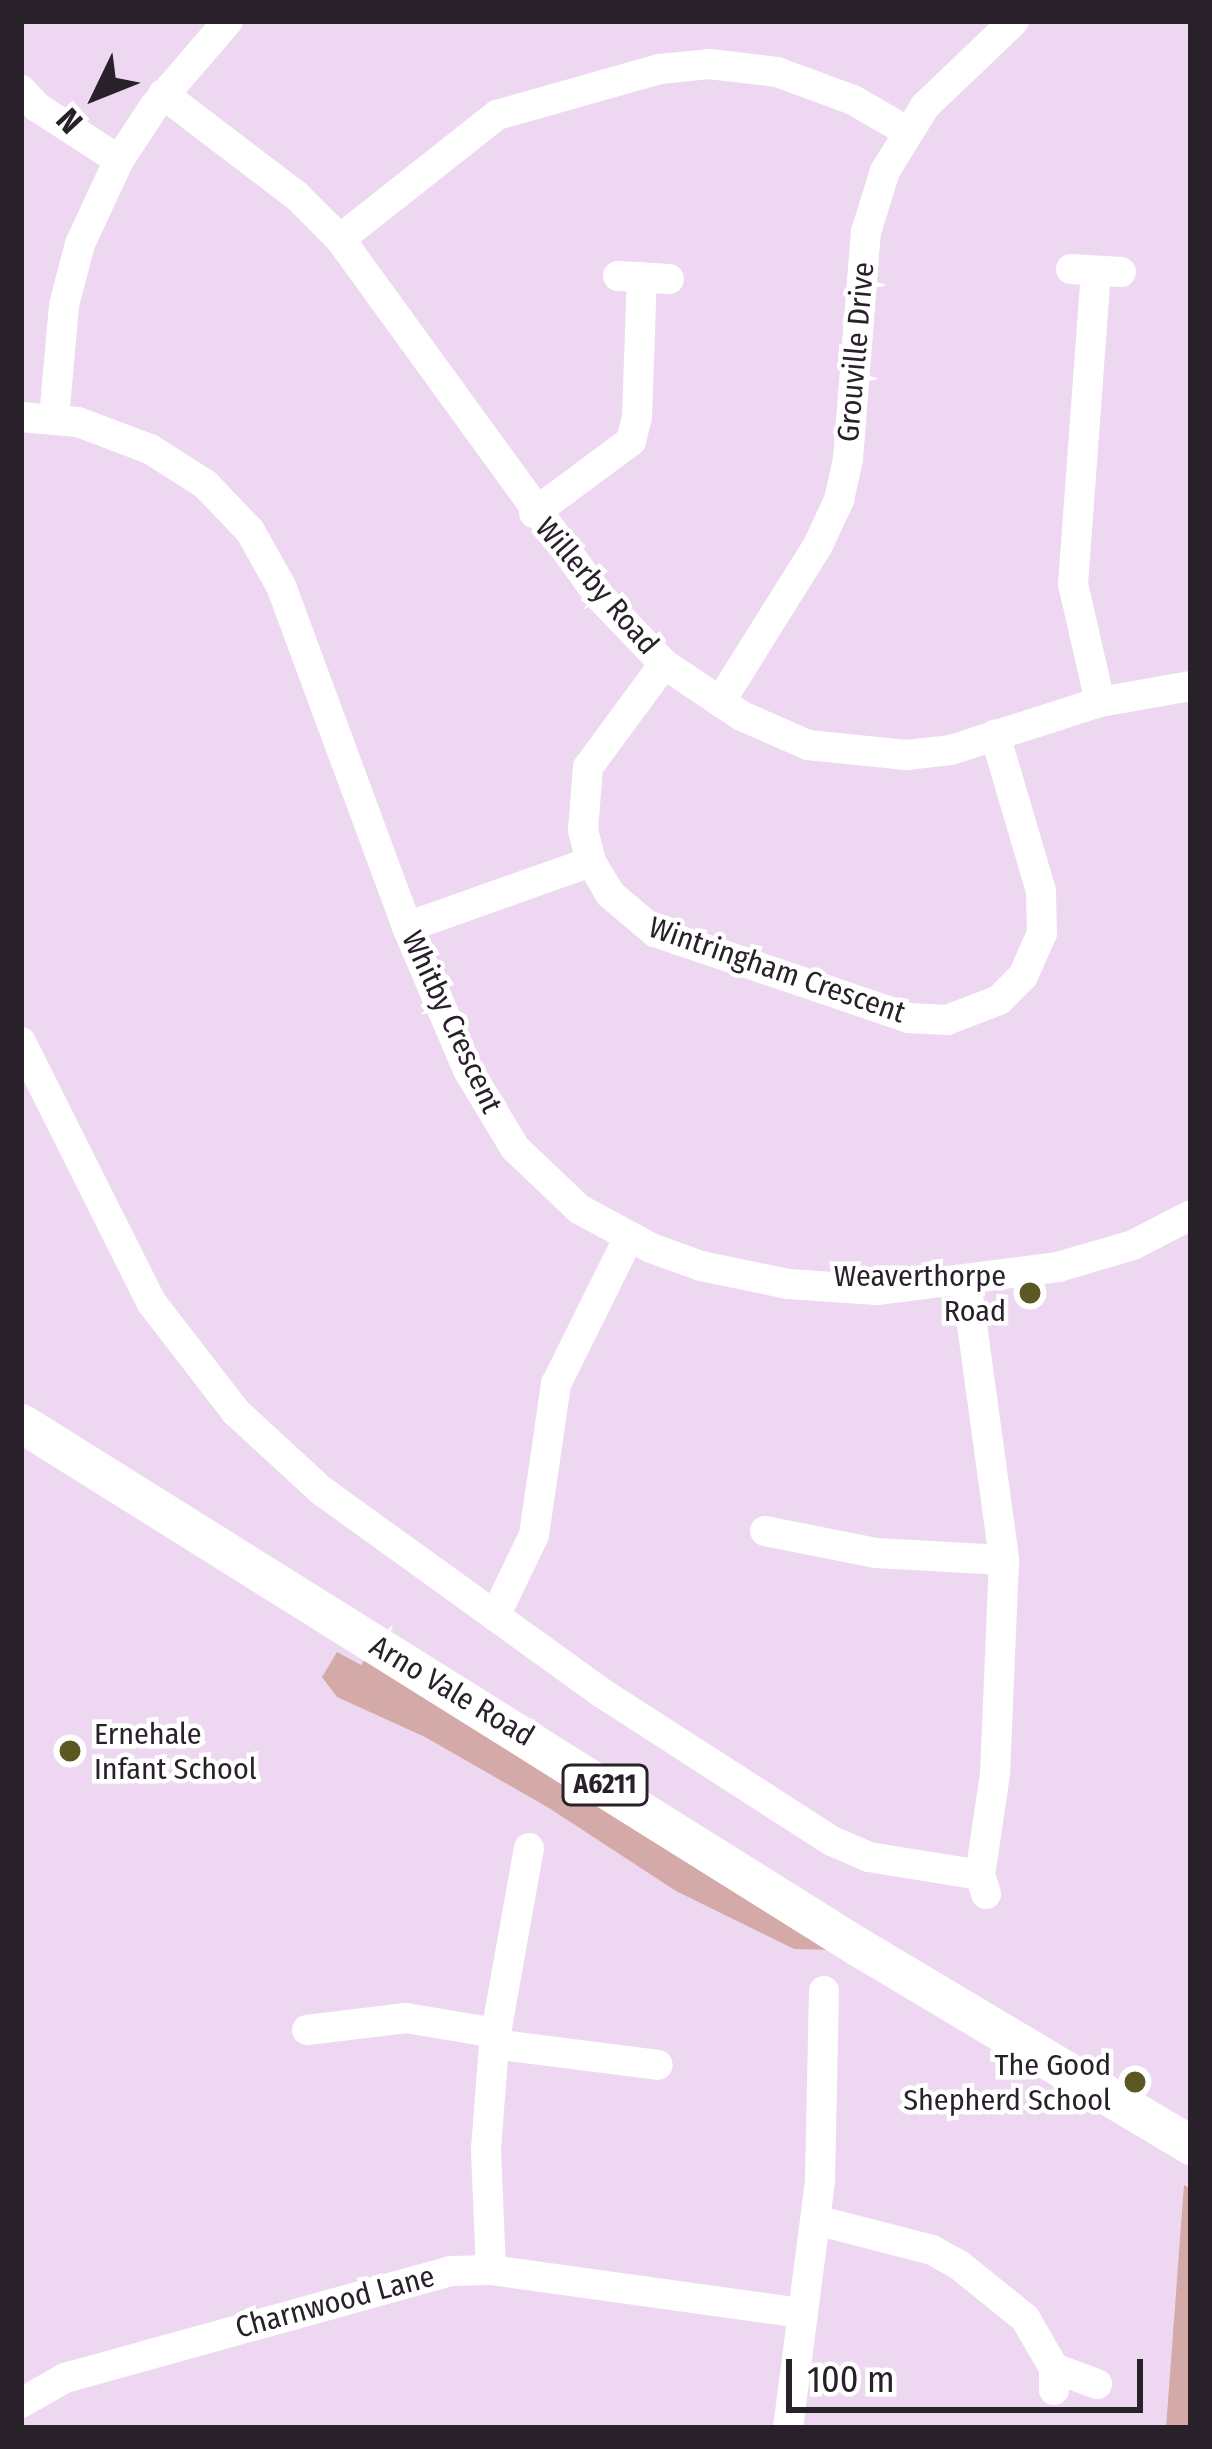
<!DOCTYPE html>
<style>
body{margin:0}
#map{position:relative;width:1212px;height:2449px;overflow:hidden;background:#eed8f1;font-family:"Fira Sans Condensed",sans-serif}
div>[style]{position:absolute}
.green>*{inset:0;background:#d4aaa9}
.minor>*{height:30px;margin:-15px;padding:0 15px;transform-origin:15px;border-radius:15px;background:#fff}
.major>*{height:39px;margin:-19.5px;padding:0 19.5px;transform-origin:19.5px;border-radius:19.5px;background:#fff}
.dots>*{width:33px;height:33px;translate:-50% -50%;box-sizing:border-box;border:6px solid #fff;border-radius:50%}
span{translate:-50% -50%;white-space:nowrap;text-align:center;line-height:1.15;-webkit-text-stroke:9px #fff;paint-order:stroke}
.shield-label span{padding:3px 9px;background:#fff;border:3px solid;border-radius:9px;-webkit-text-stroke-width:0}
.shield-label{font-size:27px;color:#29212a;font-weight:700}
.street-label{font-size:30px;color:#29212a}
.poi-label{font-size:30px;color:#29212a}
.right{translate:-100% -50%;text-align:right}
.left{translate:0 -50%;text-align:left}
.frame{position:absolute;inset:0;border:24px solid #29212a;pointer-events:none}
.north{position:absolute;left:36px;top:36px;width:120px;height:120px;-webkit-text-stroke:9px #fff;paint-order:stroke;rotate:227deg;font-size:33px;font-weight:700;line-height:48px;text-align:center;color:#29212a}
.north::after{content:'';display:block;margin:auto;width:42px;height:54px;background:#29212a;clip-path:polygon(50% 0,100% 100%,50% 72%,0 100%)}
.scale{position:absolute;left:786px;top:2359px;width:357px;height:54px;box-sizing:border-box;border:6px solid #29212a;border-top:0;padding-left:15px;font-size:36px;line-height:42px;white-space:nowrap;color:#29212a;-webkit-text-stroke:9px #fff;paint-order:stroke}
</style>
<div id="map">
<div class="green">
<div style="clip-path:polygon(337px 1652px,361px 1665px,367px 1656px,833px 1950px,794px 1949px,676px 1891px,549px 1808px,425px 1737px,337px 1697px,322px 1677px)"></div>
<div style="clip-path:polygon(1184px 2185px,1191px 2189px,1191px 2428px,1166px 2428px)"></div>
</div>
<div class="minor">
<div style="left:21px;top:90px;width:23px;rotate:47deg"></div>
<div style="left:37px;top:107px;width:98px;rotate:32.9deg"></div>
<div style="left:163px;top:94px;width:168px;rotate:37.3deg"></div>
<div style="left:297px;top:196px;width:61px;rotate:45deg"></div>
<div style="left:340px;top:239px;width:442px;rotate:54deg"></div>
<div style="left:600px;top:597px;width:93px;rotate:46.3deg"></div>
<div style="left:664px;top:664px;width:94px;rotate:33.7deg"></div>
<div style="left:742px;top:716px;width:72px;rotate:23.7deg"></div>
<div style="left:808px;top:745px;width:99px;rotate:5.8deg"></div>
<div style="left:906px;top:755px;width:45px;rotate:-6.3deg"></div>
<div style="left:951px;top:750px;width:157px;rotate:-17.9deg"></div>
<div style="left:1100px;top:702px;width:92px;rotate:-10deg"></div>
<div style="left:340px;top:239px;width:200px;rotate:-38.3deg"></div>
<div style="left:497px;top:115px;width:169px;rotate:-15.8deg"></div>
<div style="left:660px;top:69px;width:49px;rotate:-5.8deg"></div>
<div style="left:709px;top:64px;width:68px;rotate:6.7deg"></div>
<div style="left:777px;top:72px;width:81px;rotate:20.2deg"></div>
<div style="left:853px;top:100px;width:62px;rotate:29.9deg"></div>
<div style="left:1071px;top:269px;width:50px;rotate:3.4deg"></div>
<div style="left:1096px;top:271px;width:314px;rotate:94.2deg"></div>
<div style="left:1073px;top:584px;width:121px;rotate:77.1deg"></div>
<div style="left:618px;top:276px;width:51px;rotate:3.4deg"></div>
<div style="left:21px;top:417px;width:57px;rotate:5deg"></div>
<div style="left:78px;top:422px;width:77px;rotate:20.6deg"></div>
<div style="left:150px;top:449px;width:65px;rotate:32.5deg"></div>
<div style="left:205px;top:484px;width:65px;rotate:46.2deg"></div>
<div style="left:250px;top:531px;width:63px;rotate:60.6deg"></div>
<div style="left:281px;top:586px;width:364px;rotate:69.7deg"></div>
<div style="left:407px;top:927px;width:155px;rotate:66.9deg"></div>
<div style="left:468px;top:1070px;width:91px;rotate:58.9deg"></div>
<div style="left:515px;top:1148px;width:88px;rotate:43.6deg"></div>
<div style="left:579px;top:1209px;width:82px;rotate:28.4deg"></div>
<div style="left:651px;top:1248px;width:53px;rotate:19.8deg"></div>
<div style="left:701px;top:1266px;width:89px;rotate:11.7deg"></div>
<div style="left:788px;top:1284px;width:89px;rotate:3.9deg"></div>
<div style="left:877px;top:1290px;width:182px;rotate:-7.2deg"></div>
<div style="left:1058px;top:1267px;width:78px;rotate:-16.3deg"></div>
<div style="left:1133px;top:1245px;width:65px;rotate:-27.3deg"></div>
<div style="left:54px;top:418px;width:113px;rotate:-84.9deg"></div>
<div style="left:64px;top:305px;width:63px;rotate:-75.3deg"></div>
<div style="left:80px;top:244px;width:93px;rotate:-65.1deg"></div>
<div style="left:119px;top:160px;width:64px;rotate:-56.6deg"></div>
<div style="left:154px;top:107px;width:113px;rotate:-49.3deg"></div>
<div style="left:534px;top:513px;width:121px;rotate:-36.6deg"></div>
<div style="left:631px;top:441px;width:25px;rotate:-76deg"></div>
<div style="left:637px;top:417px;width:140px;rotate:-88deg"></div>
<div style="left:664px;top:664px;width:128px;rotate:126.4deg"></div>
<div style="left:588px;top:767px;width:63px;rotate:94.5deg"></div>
<div style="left:583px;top:830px;width:33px;rotate:76deg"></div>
<div style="left:591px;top:862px;width:37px;rotate:59deg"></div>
<div style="left:610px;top:894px;width:59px;rotate:40.2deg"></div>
<div style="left:655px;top:932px;width:268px;rotate:18.7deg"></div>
<div style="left:909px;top:1018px;width:38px;rotate:3deg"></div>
<div style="left:947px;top:1020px;width:56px;rotate:-21deg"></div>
<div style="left:999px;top:1000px;width:34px;rotate:-45deg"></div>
<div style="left:1023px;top:976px;width:47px;rotate:-66.2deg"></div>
<div style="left:1042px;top:933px;width:42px;rotate:-91.4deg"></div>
<div style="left:1041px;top:891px;width:163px;rotate:-106.4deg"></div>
<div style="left:720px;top:702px;width:185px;rotate:-58deg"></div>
<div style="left:818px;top:545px;width:50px;rotate:-65deg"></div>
<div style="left:839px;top:500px;width:42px;rotate:-77.6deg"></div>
<div style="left:848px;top:459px;width:228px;rotate:-85.5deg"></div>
<div style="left:866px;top:232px;width:64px;rotate:-72.7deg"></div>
<div style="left:885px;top:171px;width:76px;rotate:-58.4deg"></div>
<div style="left:925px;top:106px;width:123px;rotate:-43.7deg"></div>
<div style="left:407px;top:927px;width:195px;rotate:-19.5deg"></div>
<div style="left:21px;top:1042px;width:291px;rotate:63.4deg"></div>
<div style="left:151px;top:1302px;width:139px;rotate:52.3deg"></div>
<div style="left:236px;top:1412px;width:117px;rotate:42.6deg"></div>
<div style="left:322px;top:1491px;width:345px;rotate:35.8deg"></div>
<div style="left:602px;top:1693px;width:274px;rotate:32.8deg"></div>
<div style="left:832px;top:1841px;width:40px;rotate:23.4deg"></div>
<div style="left:869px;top:1857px;width:112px;rotate:9.2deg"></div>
<div style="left:966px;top:1281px;width:282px;rotate:82.2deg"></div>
<div style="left:1004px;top:1560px;width:214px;rotate:92.4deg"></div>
<div style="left:995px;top:1774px;width:102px;rotate:98.4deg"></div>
<div style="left:980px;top:1875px;width:20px;rotate:72deg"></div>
<div style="left:765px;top:1531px;width:113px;rotate:11.2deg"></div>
<div style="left:876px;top:1553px;width:128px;rotate:3.1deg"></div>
<div style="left:495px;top:1616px;width:90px;rotate:-64.3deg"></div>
<div style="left:534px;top:1535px;width:153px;rotate:-81.7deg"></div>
<div style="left:556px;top:1384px;width:164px;rotate:-63.6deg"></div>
<div style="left:307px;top:2030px;width:100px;rotate:-6.9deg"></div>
<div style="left:406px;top:2018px;width:91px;rotate:9.5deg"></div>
<div style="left:494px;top:2044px;width:165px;rotate:7.3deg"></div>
<div style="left:816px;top:2220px;width:120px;rotate:14.5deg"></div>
<div style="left:932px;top:2250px;width:31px;rotate:29deg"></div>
<div style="left:959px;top:2265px;width:85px;rotate:38.8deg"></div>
<div style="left:1025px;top:2318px;width:58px;rotate:59.9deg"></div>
<div style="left:1054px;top:2368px;width:22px;rotate:90deg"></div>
<div style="left:491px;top:2270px;width:121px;rotate:-92.4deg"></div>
<div style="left:486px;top:2149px;width:105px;rotate:-85.6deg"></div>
<div style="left:494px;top:2044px;width:199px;rotate:-79.9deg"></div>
<div style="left:1054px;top:2368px;width:46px;rotate:20.4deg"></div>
<div style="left:21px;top:2403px;width:51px;rotate:-29.6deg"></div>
<div style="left:65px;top:2378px;width:400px;rotate:-15.5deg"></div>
<div style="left:450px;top:2271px;width:41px;rotate:-1.4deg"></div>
<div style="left:491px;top:2270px;width:314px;rotate:7.9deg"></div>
<div style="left:788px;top:2428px;width:250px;rotate:-82.6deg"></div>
<div style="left:820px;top:2180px;width:189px;rotate:-88.8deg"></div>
</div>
<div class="major">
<div style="left:21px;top:1423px;width:986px;rotate:32.03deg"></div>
<div style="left:857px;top:1946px;width:389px;rotate:30.8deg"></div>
</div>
<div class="dots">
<div style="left:1030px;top:1293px;background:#5b5824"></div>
<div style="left:70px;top:1751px;background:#5b5824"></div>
<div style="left:1135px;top:2082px;background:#5b5824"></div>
</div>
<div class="shield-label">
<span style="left:605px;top:1785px">A6211</span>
</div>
<div class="street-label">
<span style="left:856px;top:352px;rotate:-85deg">Grouville Drive</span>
<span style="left:597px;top:586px;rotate:49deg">Willerby Road</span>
<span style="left:777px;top:970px;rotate:19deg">Wintringham Crescent</span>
<span style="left:452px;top:1022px;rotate:65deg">Whitby Crescent</span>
<span style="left:452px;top:1691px;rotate:31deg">Arno Vale Road</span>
<span style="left:335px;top:2302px;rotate:-15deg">Charnwood Lane</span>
</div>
<div class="poi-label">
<span class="right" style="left:1006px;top:1293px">Weaverthorpe<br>Road</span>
<span class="left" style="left:94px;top:1751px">Ernehale<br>Infant School</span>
<span class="right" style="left:1111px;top:2082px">The Good<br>Shepherd School</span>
</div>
<div class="frame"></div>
<div class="north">N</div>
<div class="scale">100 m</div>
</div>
